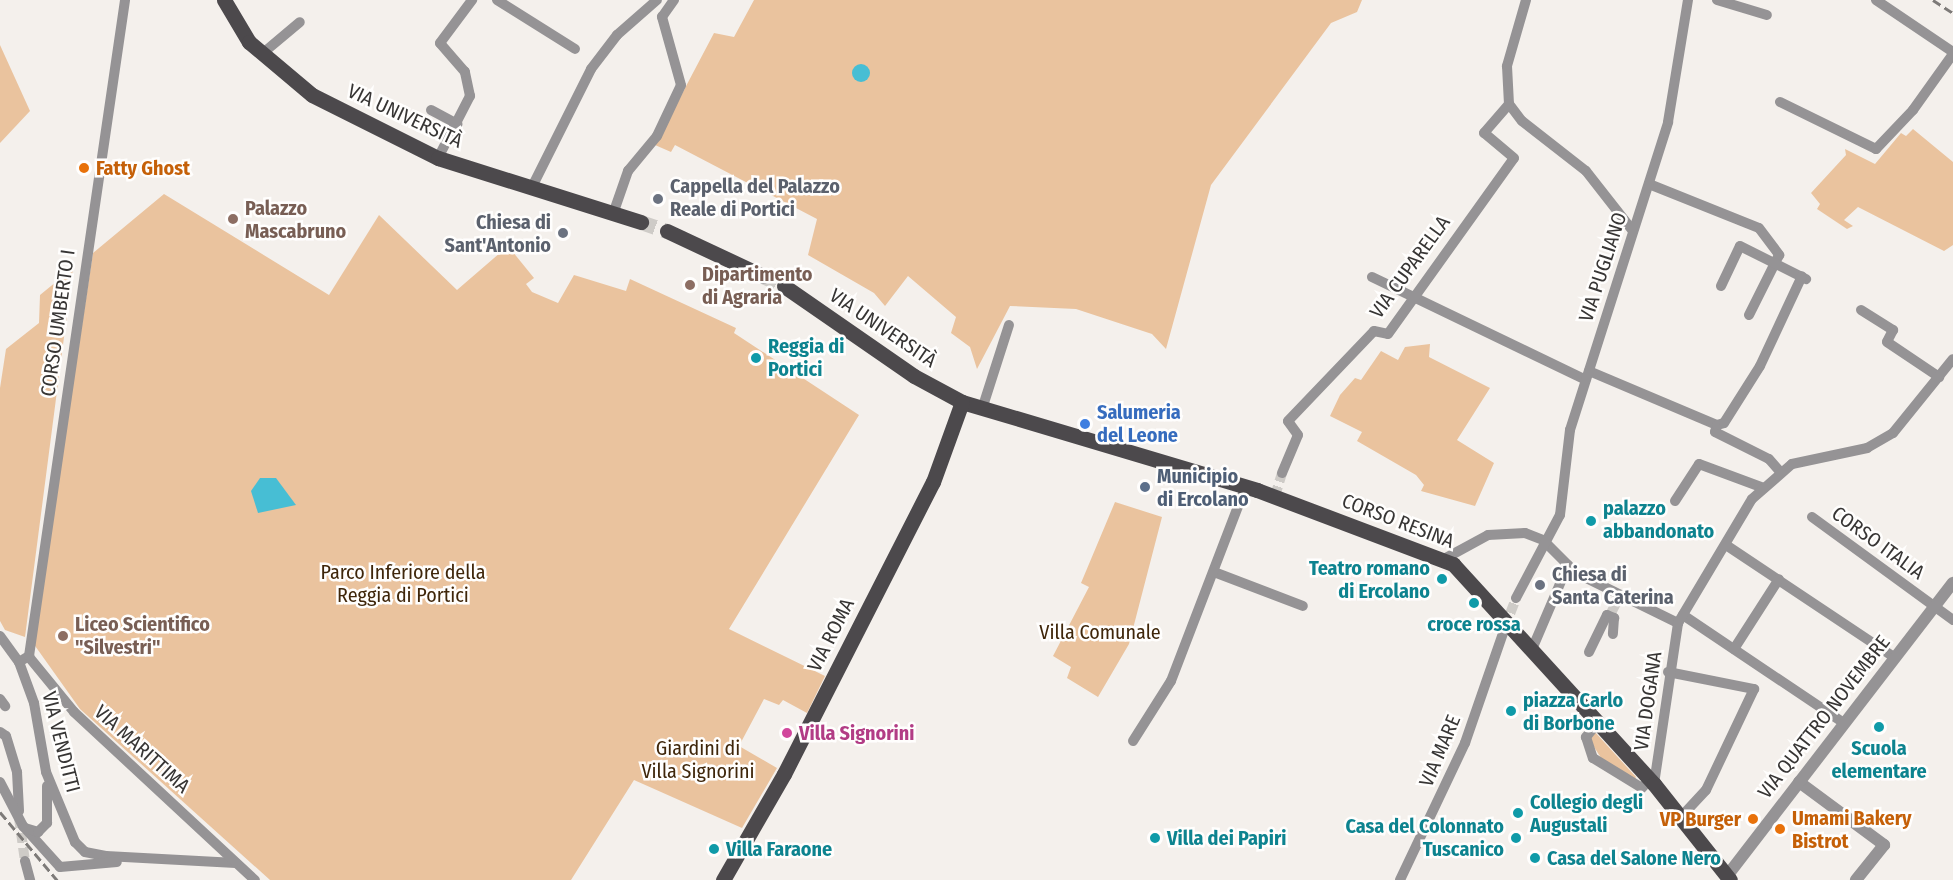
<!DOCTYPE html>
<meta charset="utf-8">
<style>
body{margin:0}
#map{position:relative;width:1953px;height:880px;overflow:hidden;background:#f4f0ec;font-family:"Fira Sans Condensed",sans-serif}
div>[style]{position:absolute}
.green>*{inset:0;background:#eac39e}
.water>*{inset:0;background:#47bed4}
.round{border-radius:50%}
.minor-tunnel>*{height:10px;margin-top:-5px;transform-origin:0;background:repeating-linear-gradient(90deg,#cecbc7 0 10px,transparent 0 15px)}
.primary-tunnel>*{height:15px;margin-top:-7.5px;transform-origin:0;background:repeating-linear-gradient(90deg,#cecbc7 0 15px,transparent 0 23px)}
.minor>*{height:10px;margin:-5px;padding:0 5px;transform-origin:5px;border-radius:5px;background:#959395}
.tertiary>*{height:12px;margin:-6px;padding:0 6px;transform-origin:6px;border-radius:6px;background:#959395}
.primary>*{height:15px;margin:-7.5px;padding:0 7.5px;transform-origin:7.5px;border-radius:7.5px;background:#4c494c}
.rail>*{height:3px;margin-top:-1.5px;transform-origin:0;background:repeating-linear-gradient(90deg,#7d7a78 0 9px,transparent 0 13.5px)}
.dots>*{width:16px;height:16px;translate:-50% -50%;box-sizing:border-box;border:3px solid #fffefd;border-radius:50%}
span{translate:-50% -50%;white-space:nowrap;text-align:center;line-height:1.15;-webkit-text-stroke:5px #fffefd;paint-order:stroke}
.street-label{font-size:20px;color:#373534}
.food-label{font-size:20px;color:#c56008;font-weight:700}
.left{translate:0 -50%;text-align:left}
.right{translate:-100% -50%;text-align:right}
.worship-label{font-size:20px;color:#5b616d;font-weight:700}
.education-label{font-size:20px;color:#785e54;font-weight:700}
.culture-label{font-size:20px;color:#0d838f;font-weight:700}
.shop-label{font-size:20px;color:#366cbe;font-weight:700}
.service-label{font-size:20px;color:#4e5e75;font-weight:700}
.park-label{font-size:20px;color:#3f260a}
.hotel-label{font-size:20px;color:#b23c85;font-weight:700}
</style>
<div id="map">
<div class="green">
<div style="clip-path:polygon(754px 0,1362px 0,1357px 12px,1331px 23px,1211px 185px,1166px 349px,1152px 334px,1076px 309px,1010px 306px,977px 369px,970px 347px,951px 333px,956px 317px,908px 276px,885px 306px,874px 293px,808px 255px,817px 219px,675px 145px,671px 152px,655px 145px,714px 33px,734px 37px)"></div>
<div style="clip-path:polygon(0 45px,30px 111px,0 143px)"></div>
<div style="clip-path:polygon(1913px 129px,1953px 162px,1953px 245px,1944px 251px,1858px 207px,1844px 220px,1853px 226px,1847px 229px,1817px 209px,1820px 204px,1811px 193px,1846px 155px,1845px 149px,1875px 164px,1901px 133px,1906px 136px)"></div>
<div style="clip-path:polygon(164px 194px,329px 295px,379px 215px,457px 290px,508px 246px,534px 278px,526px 284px,532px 292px,558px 303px,574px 275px,626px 291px,630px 279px,736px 328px,734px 333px,859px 415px,729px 629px,825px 676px,807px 713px,783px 700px,779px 705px,764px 699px,739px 746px,777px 768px,742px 828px,634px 780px,571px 880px,270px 880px,80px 709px,33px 643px,93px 253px)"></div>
<div style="clip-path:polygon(73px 268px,25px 637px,5px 630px,0 621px,0 388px,6px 349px,39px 323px,40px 295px)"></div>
<div style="clip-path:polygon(1430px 344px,1429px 357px,1490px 388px,1457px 440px,1494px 463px,1475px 506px,1421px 491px,1424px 485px,1416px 475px,1357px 441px,1362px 432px,1330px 416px,1340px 395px,1355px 378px,1361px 380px,1381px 351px,1398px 360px,1405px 347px)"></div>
<div style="clip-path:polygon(1115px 502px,1162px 517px,1129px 644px,1098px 697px,1067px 678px,1071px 667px,1053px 656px,1089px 587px,1081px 583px)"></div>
<div style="clip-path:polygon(1594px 731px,1636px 777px,1632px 783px,1603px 761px,1587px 736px)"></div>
</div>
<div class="water">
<div class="round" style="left:852px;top:64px;width:18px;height:18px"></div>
<div style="clip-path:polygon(260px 478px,276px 478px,296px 505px,258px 513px,251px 491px)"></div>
</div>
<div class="minor-tunnel">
<div style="left:1275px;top:496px;width:24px;rotate:-73deg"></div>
<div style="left:1611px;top:613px;width:13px;rotate:-63deg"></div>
<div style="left:1505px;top:627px;width:31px;rotate:-69deg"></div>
<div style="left:19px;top:818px;width:43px;rotate:82.1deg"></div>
</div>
<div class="primary-tunnel">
<div style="left:641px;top:222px;width:28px;rotate:19deg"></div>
<div style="left:763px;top:276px;width:23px;rotate:25deg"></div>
</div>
<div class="minor">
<div style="left:497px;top:0;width:92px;rotate:32.1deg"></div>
<div style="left:1526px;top:0;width:69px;rotate:106.1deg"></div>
<div style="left:1507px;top:66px;width:38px;rotate:87deg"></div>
<div style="left:1509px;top:104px;width:21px;rotate:53deg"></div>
<div style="left:1522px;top:121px;width:81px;rotate:38deg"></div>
<div style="left:1586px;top:171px;width:76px;rotate:51.9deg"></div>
<div style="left:1717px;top:0;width:52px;rotate:16.7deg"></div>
<div style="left:1876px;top:0;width:93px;rotate:34deg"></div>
<div style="left:263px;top:53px;width:48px;rotate:-40deg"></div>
<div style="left:1780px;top:102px;width:107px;rotate:26.1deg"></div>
<div style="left:1876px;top:149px;width:54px;rotate:-46.5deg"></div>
<div style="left:1913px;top:110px;width:69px;rotate:-54.5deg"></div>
<div style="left:431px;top:110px;width:30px;rotate:28deg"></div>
<div style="left:438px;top:158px;width:70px;rotate:-62.7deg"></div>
<div style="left:470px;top:96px;width:25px;rotate:-102deg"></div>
<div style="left:465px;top:72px;width:38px;rotate:-131deg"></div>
<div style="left:440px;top:43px;width:54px;rotate:-53.3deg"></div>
<div style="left:1649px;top:184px;width:118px;rotate:21.8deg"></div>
<div style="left:1759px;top:228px;width:34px;rotate:53deg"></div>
<div style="left:1779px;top:255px;width:67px;rotate:116.6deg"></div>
<div style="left:532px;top:187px;width:132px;rotate:-63.4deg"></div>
<div style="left:591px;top:69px;width:43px;rotate:-52.6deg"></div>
<div style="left:617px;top:35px;width:53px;rotate:-41.2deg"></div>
<div style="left:613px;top:214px;width:46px;rotate:-70.8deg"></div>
<div style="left:628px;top:171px;width:45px;rotate:-50.4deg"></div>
<div style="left:657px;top:136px;width:56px;rotate:-64.8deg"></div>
<div style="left:681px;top:85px;width:71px;rotate:-105.6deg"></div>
<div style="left:662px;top:17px;width:21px;rotate:-55deg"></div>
<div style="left:1372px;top:277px;width:237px;rotate:25.7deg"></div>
<div style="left:1721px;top:286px;width:44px;rotate:-64.6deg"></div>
<div style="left:1740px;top:246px;width:74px;rotate:26.6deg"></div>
<div style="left:1861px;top:310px;width:38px;rotate:32deg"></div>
<div style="left:1893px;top:330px;width:13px;rotate:117deg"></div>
<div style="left:1887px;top:342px;width:63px;rotate:33.9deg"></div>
<div style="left:1589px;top:371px;width:139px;rotate:22.9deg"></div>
<div style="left:1717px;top:425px;width:7px;rotate:106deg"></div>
<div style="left:1715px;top:432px;width:60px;rotate:26.6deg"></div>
<div style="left:1769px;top:459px;width:18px;rotate:49deg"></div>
<div style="left:983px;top:406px;width:85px;rotate:-72.2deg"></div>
<div style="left:1717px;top:425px;width:7px;rotate:-16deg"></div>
<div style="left:1724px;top:423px;width:67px;rotate:-57.7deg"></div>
<div style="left:1760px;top:366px;width:99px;rotate:-65deg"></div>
<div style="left:1282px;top:473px;width:41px;rotate:-67.2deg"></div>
<div style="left:1298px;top:435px;width:17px;rotate:-126deg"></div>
<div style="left:1288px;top:421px;width:124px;rotate:-46.3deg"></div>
<div style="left:1374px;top:331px;width:14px;rotate:12deg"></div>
<div style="left:1388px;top:334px;width:216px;rotate:-54.4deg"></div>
<div style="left:1514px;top:158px;width:39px;rotate:-140deg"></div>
<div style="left:1484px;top:133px;width:38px;rotate:-49deg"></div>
<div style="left:1675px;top:501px;width:44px;rotate:-57deg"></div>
<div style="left:1699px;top:464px;width:69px;rotate:20.3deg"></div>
<div style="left:1812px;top:517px;width:175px;rotate:36.1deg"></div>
<div style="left:1726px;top:545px;width:202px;rotate:33.7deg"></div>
<div style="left:1444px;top:559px;width:50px;rotate:-28.6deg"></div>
<div style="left:1488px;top:535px;width:37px;rotate:-3deg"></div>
<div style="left:1525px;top:533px;width:19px;rotate:21deg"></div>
<div style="left:1543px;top:540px;width:47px;rotate:45deg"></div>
<div style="left:1576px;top:573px;width:114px;rotate:26.1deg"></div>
<div style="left:1214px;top:572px;width:95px;rotate:20.9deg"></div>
<div style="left:1516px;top:598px;width:94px;rotate:-62.1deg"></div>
<div style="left:1560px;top:515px;width:86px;rotate:-83.3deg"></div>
<div style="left:1570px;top:430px;width:323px;rotate:-72.3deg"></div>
<div style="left:1668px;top:122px;width:124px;rotate:-80.7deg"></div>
<div style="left:1683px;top:615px;width:194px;rotate:33.9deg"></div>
<div style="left:0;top:636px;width:32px;rotate:54deg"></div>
<div style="left:19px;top:662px;width:44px;rotate:69.9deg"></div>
<div style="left:34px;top:703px;width:70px;rotate:80.1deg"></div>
<div style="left:46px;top:772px;width:76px;rotate:67.5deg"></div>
<div style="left:75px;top:842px;width:14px;rotate:45deg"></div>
<div style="left:85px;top:852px;width:21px;rotate:11deg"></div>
<div style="left:106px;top:856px;width:130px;rotate:3.1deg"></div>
<div style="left:1533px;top:647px;width:89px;rotate:-66.9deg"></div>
<div style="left:1734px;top:649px;width:83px;rotate:-57.3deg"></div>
<div style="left:1589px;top:652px;width:41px;rotate:-64.1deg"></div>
<div style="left:1607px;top:615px;width:8px;rotate:23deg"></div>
<div style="left:1614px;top:618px;width:16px;rotate:94deg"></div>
<div style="left:29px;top:657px;width:71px;rotate:50.7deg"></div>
<div style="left:74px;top:712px;width:247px;rotate:42.9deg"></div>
<div style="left:19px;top:662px;width:12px;rotate:-31deg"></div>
<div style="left:29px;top:656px;width:663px;rotate:-81.67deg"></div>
<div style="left:1668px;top:672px;width:88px;rotate:11.2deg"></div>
<div style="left:1754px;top:689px;width:112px;rotate:115.4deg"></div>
<div style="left:1706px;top:790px;width:37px;rotate:133deg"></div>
<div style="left:0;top:699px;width:9px;rotate:54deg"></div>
<div style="left:1599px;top:721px;width:21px;rotate:129deg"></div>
<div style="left:1586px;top:737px;width:22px;rotate:72deg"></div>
<div style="left:1593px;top:758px;width:57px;rotate:31.5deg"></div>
<div style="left:1642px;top:788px;width:12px;rotate:-48deg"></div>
<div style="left:0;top:732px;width:7px;rotate:34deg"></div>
<div style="left:6px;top:736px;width:38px;rotate:73deg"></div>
<div style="left:17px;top:772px;width:39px;rotate:87deg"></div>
<div style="left:1133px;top:741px;width:71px;rotate:-57.7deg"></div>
<div style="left:1171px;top:681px;width:209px;rotate:-69deg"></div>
<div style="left:0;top:782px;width:50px;rotate:62.4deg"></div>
<div style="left:23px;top:826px;width:55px;rotate:47.9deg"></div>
<div style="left:60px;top:867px;width:57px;rotate:-5deg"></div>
<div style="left:1654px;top:784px;width:163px;rotate:-81.5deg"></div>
<div style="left:1678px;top:623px;width:144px;rotate:-59.2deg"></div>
<div style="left:1752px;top:499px;width:53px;rotate:-41.2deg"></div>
<div style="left:1792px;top:464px;width:77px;rotate:-12deg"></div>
<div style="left:1867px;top:448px;width:30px;rotate:-30deg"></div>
<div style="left:1893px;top:433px;width:95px;rotate:-51deg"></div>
<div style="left:25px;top:828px;width:14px;rotate:17deg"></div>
<div style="left:38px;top:832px;width:13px;rotate:-45deg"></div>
<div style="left:47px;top:823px;width:37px;rotate:-90deg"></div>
<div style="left:25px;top:861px;width:20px;rotate:75deg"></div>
<div style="left:1400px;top:880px;width:152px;rotate:-64.6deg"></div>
<div style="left:1465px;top:743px;width:116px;rotate:-70.9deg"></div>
</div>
<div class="tertiary">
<div style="left:1799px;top:782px;width:106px;rotate:36.5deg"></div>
<div style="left:1884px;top:845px;width:45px;rotate:128.7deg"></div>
<div style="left:1727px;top:876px;width:370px;rotate:-52.4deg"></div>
</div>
<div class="primary">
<div style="left:224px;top:0;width:49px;rotate:59.2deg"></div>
<div style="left:249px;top:42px;width:82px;rotate:40.1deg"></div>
<div style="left:312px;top:95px;width:141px;rotate:26.6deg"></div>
<div style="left:438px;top:158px;width:213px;rotate:17.5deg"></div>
<div style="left:667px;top:231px;width:106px;rotate:25.1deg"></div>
<div style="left:784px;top:286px;width:158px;rotate:34.7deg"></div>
<div style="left:914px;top:376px;width:55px;rotate:28.4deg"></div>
<div style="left:962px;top:402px;width:308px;rotate:16.6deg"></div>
<div style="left:1257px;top:490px;width:210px;rotate:20.7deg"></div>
<div style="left:1453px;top:564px;width:298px;rotate:47.6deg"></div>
<div style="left:1654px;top:784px;width:122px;rotate:51.6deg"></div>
<div style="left:723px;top:880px;width:122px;rotate:-60.1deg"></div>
<div style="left:784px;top:774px;width:328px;rotate:-63deg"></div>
<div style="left:933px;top:482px;width:85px;rotate:-70.1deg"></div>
</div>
<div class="rail">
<div style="left:1933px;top:0;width:24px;rotate:33deg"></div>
<div style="left:0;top:812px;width:89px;rotate:50deg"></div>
</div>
<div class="dots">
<div style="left:84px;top:168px;background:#e8710a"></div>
<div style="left:658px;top:199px;background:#6b7280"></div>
<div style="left:233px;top:219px;background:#8d6e63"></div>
<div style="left:563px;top:233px;background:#6b7280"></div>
<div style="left:690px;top:285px;background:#8d6e63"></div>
<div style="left:756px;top:358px;background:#0f9aa8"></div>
<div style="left:1085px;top:424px;background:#3f7fe0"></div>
<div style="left:1145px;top:487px;background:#5c6f8a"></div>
<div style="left:1591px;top:521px;background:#0f9aa8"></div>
<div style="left:1442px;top:579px;background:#0f9aa8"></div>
<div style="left:1540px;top:585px;background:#6b7280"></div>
<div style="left:1474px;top:603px;background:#0f9aa8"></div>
<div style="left:63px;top:636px;background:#8d6e63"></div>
<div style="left:1511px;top:711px;background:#0f9aa8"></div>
<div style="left:1879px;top:727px;background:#0f9aa8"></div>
<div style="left:787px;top:733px;background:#d1479c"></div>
<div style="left:1518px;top:813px;background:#0f9aa8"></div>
<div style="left:1753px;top:819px;background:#e8710a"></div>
<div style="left:1780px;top:829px;background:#e8710a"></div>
<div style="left:1155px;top:838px;background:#0f9aa8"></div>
<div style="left:1516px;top:838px;background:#0f9aa8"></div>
<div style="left:714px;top:849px;background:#0f9aa8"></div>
<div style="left:1535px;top:858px;background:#0f9aa8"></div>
</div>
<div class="street-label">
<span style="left:405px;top:116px;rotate:25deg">VIA UNIVERSITÀ</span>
<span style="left:1410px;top:267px;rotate:-54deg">VIA CUPARELLA</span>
<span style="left:1603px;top:267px;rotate:-72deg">VIA PUGLIANO</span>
<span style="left:58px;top:323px;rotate:-82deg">CORSO UMBERTO I</span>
<span style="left:883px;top:328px;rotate:34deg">VIA UNIVERSITÀ</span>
<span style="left:1398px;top:521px;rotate:21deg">CORSO RESINA</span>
<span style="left:1878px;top:543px;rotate:36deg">CORSO ITALIA</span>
<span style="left:831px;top:635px;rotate:-63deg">VIA ROMA</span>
<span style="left:1648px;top:701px;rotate:-82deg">VIA DOGANA</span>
<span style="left:1824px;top:717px;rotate:-52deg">VIA QUATTRO NOVEMBRE</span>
<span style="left:61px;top:742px;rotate:76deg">VIA VENDITTI</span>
<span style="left:142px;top:749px;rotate:42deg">VIA MARITTIMA</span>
<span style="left:1440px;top:751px;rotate:-67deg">VIA MARE</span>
</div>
<div class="food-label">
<span class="left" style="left:96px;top:168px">Fatty Ghost</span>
<span class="left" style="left:1792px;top:830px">Umami Bakery<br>Bistrot</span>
<span class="right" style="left:1741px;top:819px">VP Burger</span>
</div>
<div class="worship-label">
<span class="left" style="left:670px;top:198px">Cappella del Palazzo<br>Reale di Portici</span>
<span class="right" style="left:551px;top:234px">Chiesa di<br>Sant'Antonio</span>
<span class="left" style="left:1552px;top:586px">Chiesa di<br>Santa Caterina</span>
</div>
<div class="education-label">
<span class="left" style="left:245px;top:220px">Palazzo<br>Mascabruno</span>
<span class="left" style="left:702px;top:286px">Dipartimento<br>di Agraria</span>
<span class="left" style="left:75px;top:636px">Liceo Scientifico<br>"Silvestri"</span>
</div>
<div class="culture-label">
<span class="left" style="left:768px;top:358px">Reggia di<br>Portici</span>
<span class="left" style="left:1603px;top:520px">palazzo<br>abbandonato</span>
<span class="right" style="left:1430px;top:580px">Teatro romano<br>di Ercolano</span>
<span style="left:1474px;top:624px">croce rossa</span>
<span class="left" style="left:1523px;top:712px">piazza Carlo<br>di Borbone</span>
<span style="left:1879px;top:760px">Scuola<br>elementare</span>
<span class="left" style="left:1530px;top:814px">Collegio degli<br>Augustali</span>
<span class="right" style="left:1504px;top:838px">Casa del Colonnato<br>Tuscanico</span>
<span class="left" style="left:1167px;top:838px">Villa dei Papiri</span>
<span class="left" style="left:726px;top:849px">Villa Faraone</span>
<span class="left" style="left:1547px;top:858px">Casa del Salone Nero</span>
</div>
<div class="shop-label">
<span class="left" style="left:1097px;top:424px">Salumeria<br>del Leone</span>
</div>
<div class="service-label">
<span class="left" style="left:1157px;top:488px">Municipio<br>di Ercolano</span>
</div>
<div class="park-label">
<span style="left:403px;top:584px">Parco Inferiore della<br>Reggia di Portici</span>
<span style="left:1100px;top:632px">Villa Comunale</span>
<span style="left:698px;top:760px">Giardini di<br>Villa Signorini</span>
</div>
<div class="hotel-label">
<span class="left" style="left:799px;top:733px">Villa Signorini</span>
</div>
</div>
